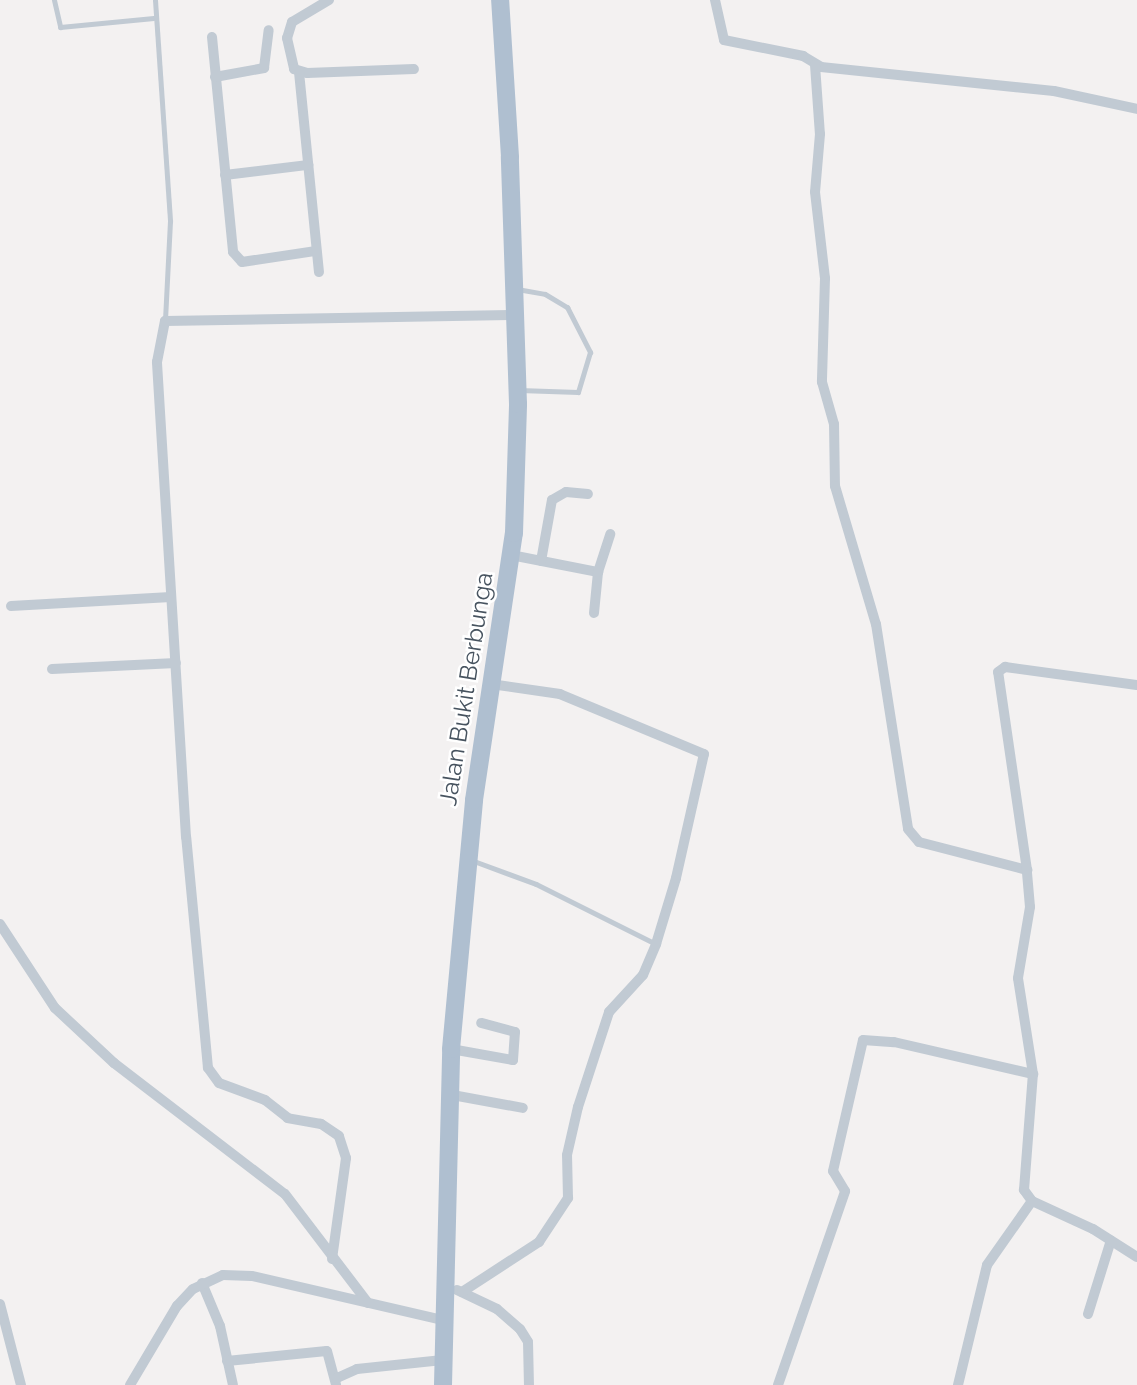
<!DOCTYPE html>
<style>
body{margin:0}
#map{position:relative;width:1137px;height:1385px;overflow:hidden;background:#f3f1f1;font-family:Raleway,sans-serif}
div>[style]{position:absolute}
.service>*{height:5px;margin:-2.5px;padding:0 2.5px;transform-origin:2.5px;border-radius:2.5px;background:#c1cad3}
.minor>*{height:10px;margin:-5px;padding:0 5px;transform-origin:5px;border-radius:5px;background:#c1cad3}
.primary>*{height:18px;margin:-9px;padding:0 9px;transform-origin:9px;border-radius:9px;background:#afbfd0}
span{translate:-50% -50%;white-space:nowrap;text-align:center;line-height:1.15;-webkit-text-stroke:5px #fff;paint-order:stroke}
.street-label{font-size:24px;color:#47535f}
</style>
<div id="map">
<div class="service">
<div style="left:54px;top:0;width:28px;rotate:77deg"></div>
<div style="left:60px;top:27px;width:94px;rotate:-5.5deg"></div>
<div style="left:155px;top:0;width:222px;rotate:86.1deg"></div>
<div style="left:170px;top:221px;width:100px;rotate:92.9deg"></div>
<div style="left:517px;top:289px;width:28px;rotate:10deg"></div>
<div style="left:545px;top:294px;width:26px;rotate:31deg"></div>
<div style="left:567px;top:307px;width:51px;rotate:62.9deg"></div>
<div style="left:590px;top:352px;width:42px;rotate:106.7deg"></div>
<div style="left:578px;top:392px;width:59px;rotate:-178.1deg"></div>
<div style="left:471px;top:860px;width:69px;rotate:20.3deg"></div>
<div style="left:536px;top:884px;width:134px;rotate:26.6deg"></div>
</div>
<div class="minor">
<div style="left:329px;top:0;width:43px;rotate:149.3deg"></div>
<div style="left:292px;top:22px;width:17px;rotate:107deg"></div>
<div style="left:287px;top:38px;width:32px;rotate:77deg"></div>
<div style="left:294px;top:69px;width:14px;rotate:17deg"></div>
<div style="left:307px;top:73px;width:107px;rotate:-2.1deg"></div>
<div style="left:715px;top:0;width:41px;rotate:77.3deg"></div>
<div style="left:724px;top:40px;width:81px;rotate:11.4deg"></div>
<div style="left:803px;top:56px;width:21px;rotate:31deg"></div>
<div style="left:821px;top:67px;width:234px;rotate:5.9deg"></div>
<div style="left:1054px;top:91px;width:85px;rotate:12.2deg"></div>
<div style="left:212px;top:37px;width:216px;rotate:84.4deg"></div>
<div style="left:233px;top:252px;width:13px;rotate:48deg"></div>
<div style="left:242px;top:262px;width:75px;rotate:-8.5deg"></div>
<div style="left:815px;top:65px;width:69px;rotate:85.9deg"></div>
<div style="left:820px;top:134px;width:58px;rotate:94.9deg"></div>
<div style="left:815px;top:192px;width:87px;rotate:83.4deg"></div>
<div style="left:825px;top:278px;width:104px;rotate:91.7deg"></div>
<div style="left:822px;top:382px;width:44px;rotate:74.1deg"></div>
<div style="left:834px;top:424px;width:62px;rotate:89.1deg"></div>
<div style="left:835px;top:486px;width:144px;rotate:73.5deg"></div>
<div style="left:876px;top:624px;width:207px;rotate:81.1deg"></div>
<div style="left:908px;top:829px;width:17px;rotate:50deg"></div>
<div style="left:919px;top:842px;width:112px;rotate:14.5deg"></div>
<div style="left:299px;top:72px;width:201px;rotate:84.3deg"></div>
<div style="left:215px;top:77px;width:50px;rotate:-10.4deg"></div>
<div style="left:264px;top:68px;width:38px;rotate:-83deg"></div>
<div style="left:225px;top:175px;width:84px;rotate:-6.9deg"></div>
<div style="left:511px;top:555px;width:89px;rotate:11.1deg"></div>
<div style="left:541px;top:561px;width:62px;rotate:-79.8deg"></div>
<div style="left:552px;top:500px;width:16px;rotate:-30deg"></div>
<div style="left:566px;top:492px;width:22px;rotate:5deg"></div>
<div style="left:11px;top:606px;width:160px;rotate:-3.2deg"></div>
<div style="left:594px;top:613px;width:41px;rotate:-84.4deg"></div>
<div style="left:598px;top:572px;width:40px;rotate:-72deg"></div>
<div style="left:52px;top:669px;width:124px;rotate:-2.8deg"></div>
<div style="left:0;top:924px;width:100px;rotate:56.8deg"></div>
<div style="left:55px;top:1008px;width:81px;rotate:43deg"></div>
<div style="left:114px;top:1063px;width:215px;rotate:37.5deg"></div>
<div style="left:285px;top:1194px;width:137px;rotate:52.7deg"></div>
<div style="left:451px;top:1049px;width:63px;rotate:10.1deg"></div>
<div style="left:513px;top:1060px;width:28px;rotate:-86deg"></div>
<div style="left:515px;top:1032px;width:35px;rotate:-165deg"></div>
<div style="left:447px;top:1094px;width:77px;rotate:10.4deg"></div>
<div style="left:1032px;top:1201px;width:14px;rotate:-126deg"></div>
<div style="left:1024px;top:1190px;width:116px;rotate:-85.6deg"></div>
<div style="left:1033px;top:1074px;width:97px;rotate:-98.9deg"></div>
<div style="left:1018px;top:978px;width:72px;rotate:-80.4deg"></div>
<div style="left:1030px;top:907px;width:37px;rotate:-95deg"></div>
<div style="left:1027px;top:870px;width:200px;rotate:-98.3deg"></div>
<div style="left:998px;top:672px;width:9px;rotate:-36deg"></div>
<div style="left:1005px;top:667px;width:133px;rotate:7.8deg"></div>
<div style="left:332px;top:1259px;width:102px;rotate:-82.1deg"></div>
<div style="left:346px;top:1158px;width:23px;rotate:-108deg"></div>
<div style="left:339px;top:1136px;width:22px;rotate:-146deg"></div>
<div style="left:321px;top:1124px;width:34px;rotate:-170deg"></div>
<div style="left:288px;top:1118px;width:29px;rotate:-142deg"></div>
<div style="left:265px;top:1100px;width:49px;rotate:-159.7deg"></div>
<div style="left:219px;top:1083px;width:19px;rotate:-126deg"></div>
<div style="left:208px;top:1068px;width:232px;rotate:-95.4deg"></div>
<div style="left:186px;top:837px;width:476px;rotate:-93.5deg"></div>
<div style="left:157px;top:362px;width:42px;rotate:-79deg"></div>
<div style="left:165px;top:321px;width:349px;rotate:-1deg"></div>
<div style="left:202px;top:1283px;width:47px;rotate:67.3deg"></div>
<div style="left:220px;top:1326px;width:60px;rotate:77.6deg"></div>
<div style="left:457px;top:1290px;width:44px;rotate:25.4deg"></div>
<div style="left:497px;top:1309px;width:30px;rotate:41deg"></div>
<div style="left:520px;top:1329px;width:15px;rotate:58deg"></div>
<div style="left:528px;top:1342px;width:43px;rotate:88.7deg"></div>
<div style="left:462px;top:1292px;width:92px;rotate:-33deg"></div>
<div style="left:539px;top:1242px;width:53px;rotate:-56.6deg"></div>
<div style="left:568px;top:1198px;width:43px;rotate:-91.3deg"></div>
<div style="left:567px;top:1155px;width:49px;rotate:-77.1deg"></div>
<div style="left:578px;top:1107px;width:100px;rotate:-71.9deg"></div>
<div style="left:609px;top:1012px;width:50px;rotate:-47.4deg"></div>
<div style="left:643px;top:975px;width:34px;rotate:-67deg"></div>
<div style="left:656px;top:944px;width:69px;rotate:-73.1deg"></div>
<div style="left:676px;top:878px;width:127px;rotate:-77.3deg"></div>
<div style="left:704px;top:754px;width:156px;rotate:-157.4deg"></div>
<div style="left:560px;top:694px;width:70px;rotate:-171.8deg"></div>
<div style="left:0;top:1304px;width:84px;rotate:75.5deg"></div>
<div style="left:1088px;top:1314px;width:77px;rotate:-72.7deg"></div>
<div style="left:227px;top:1361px;width:100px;rotate:-5.7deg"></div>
<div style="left:327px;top:1351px;width:35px;rotate:75deg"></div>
<div style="left:337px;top:1378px;width:22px;rotate:-24deg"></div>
<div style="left:357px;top:1369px;width:86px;rotate:-6deg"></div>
<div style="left:130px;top:1385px;width:92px;rotate:-59.3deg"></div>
<div style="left:177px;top:1306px;width:23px;rotate:-47deg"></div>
<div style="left:193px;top:1289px;width:33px;rotate:-25deg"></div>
<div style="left:223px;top:1275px;width:29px;rotate:2deg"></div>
<div style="left:252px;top:1276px;width:196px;rotate:13deg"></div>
<div style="left:778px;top:1385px;width:205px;rotate:-70.9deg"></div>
<div style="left:845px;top:1191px;width:23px;rotate:-121deg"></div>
<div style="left:833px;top:1171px;width:134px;rotate:-77.1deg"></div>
<div style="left:863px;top:1040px;width:31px;rotate:4deg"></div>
<div style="left:894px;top:1042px;width:143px;rotate:13deg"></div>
<div style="left:958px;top:1385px;width:123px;rotate:-76.4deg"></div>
<div style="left:987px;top:1265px;width:78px;rotate:-54.9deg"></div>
<div style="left:1032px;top:1201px;width:67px;rotate:24.7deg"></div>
<div style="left:1093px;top:1229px;width:52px;rotate:32.5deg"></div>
</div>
<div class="primary">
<div style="left:443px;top:1385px;width:336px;rotate:-88.6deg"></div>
<div style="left:451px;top:1049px;width:250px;rotate:-84.7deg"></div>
<div style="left:474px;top:800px;width:270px;rotate:-81.5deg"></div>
<div style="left:514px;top:533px;width:129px;rotate:-88.2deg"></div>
<div style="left:518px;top:404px;width:247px;rotate:-91.9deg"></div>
<div style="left:510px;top:157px;width:157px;rotate:-93.6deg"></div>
</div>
<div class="street-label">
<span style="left:466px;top:689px;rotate:-81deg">Jalan Bukit Berbunga</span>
</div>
</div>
